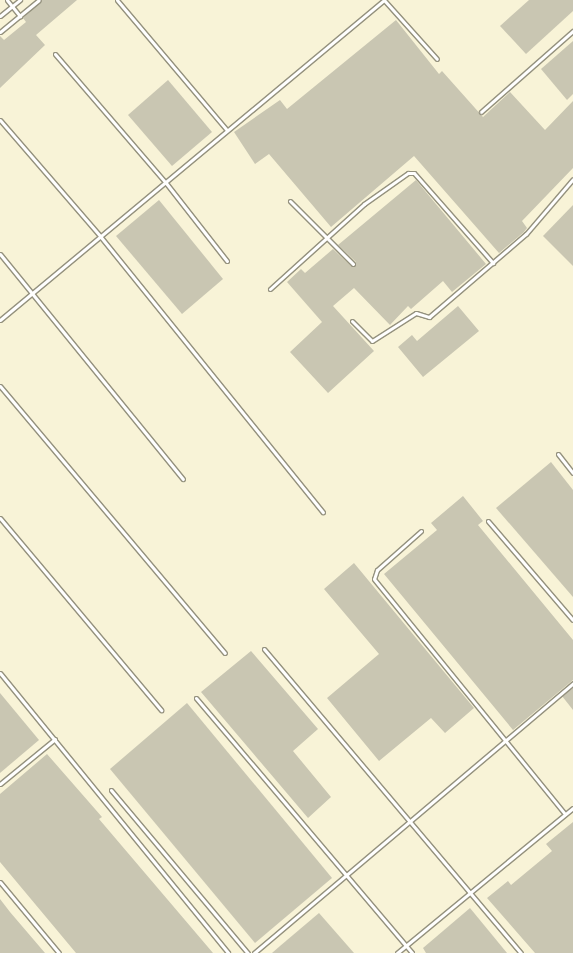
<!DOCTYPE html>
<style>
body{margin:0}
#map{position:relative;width:573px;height:953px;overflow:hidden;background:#fefceb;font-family:"IBM Plex Serif",serif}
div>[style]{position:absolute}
.built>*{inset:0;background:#f8f3d7}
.building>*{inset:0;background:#c9c6b2}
.roads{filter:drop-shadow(1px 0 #94917e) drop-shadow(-1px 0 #94917e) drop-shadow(0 1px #94917e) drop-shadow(0 -1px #94917e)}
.service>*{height:3px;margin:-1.5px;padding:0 1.5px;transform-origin:1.5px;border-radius:1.5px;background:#fff}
span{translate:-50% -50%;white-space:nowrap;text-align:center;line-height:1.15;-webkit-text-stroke:4.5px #fff;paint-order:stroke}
</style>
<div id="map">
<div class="built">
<div style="clip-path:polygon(0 0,573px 0,573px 953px,0 953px)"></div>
</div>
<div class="building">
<div style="clip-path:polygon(42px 0,77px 0,36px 35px,45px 45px,0 88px,0 36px,4px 40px,26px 22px,23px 18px)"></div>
<div style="clip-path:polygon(529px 0,573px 0,573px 11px,526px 54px,500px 26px)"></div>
<div style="clip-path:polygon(396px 20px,439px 74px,442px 71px,483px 117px,510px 92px,545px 130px,573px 101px,573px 168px,522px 221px,527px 228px,524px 232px,499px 253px,414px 156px,331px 227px,269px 154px,255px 164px,234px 132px,280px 100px,287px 109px)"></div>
<div style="clip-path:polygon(573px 41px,573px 94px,567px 100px,541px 69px)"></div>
<div style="clip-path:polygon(168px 80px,212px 132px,172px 166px,128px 115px)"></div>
<div style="clip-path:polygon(416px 180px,486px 264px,452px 292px,443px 281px,411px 309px,408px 306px,390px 325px,354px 288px,333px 306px,374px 351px,328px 393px,290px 352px,322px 322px,287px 282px,301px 269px,305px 273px,333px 249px,351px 266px,355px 267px,356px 262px,338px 245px)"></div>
<div style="clip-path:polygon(159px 200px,223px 279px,182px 314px,116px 236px)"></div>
<div style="clip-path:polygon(573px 205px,573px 266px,543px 236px)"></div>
<div style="clip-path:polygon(458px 306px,479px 331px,423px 377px,398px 347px,412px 335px,417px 341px)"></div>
<div style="clip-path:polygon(551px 462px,573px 490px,573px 597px,496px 508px)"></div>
<div style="clip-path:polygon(463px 496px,483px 521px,478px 525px,573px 640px,573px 680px,513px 730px,384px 574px,437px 530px,431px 523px)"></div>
<div style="clip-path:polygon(354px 563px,474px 708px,445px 733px,431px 718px,379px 761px,327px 698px,379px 654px,324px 589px)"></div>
<div style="clip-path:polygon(251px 651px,318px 729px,293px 751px,331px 797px,308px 818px,201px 692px)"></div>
<div style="clip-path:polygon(573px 688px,573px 710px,562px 696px)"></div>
<div style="clip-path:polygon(0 693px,39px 740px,0 773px)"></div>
<div style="clip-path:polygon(187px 703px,332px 878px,255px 943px,110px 769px)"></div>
<div style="clip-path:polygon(47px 754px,102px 817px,99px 819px,213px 953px,76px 953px,0 862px,0 794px)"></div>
<div style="clip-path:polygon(573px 822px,573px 953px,535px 953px,487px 898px,508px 881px,511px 885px,552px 851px,546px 844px)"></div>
<div style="clip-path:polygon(0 899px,10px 912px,45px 953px,0 953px)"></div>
<div style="clip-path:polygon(470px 908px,507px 953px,426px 953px,423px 948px)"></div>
<div style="clip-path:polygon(319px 913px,354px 953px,272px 953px,280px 946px)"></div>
</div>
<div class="roads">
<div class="service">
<div style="left:7px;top:0;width:21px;rotate:51deg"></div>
<div style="left:117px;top:0;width:170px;rotate:49.8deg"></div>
<div style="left:0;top:16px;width:26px;rotate:-39deg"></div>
<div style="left:0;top:32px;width:50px;rotate:-39.4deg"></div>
<div style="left:55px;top:54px;width:170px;rotate:49.3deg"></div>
<div style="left:166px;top:183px;width:99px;rotate:52deg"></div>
<div style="left:481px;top:112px;width:123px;rotate:-41.4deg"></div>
<div style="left:0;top:120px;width:153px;rotate:49.2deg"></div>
<div style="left:100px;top:236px;width:355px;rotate:51.1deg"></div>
<div style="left:290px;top:201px;width:89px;rotate:45deg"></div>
<div style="left:0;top:254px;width:290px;rotate:50.9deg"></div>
<div style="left:270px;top:289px;width:127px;rotate:-42.1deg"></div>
<div style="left:364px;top:204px;width:54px;rotate:-35.2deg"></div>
<div style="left:408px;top:173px;width:6px"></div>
<div style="left:414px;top:173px;width:120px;rotate:48.7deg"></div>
<div style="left:0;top:320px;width:500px;rotate:-39.8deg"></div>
<div style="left:384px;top:0;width:79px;rotate:48.1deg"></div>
<div style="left:352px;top:321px;width:28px;rotate:45deg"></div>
<div style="left:372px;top:341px;width:52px;rotate:-32.5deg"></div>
<div style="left:416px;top:313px;width:14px;rotate:17deg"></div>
<div style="left:429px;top:317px;width:128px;rotate:-40.6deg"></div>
<div style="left:526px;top:234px;width:72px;rotate:-49.5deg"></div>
<div style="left:0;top:386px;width:349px;rotate:49.9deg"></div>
<div style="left:558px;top:454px;width:24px;rotate:52deg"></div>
<div style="left:0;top:518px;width:251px;rotate:50deg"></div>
<div style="left:488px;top:521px;width:130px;rotate:49.4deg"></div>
<div style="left:421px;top:531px;width:59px;rotate:138.4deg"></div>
<div style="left:377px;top:570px;width:9px;rotate:108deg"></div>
<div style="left:374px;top:579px;width:303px;rotate:50.9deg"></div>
<div style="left:264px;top:649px;width:398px;rotate:49.8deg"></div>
<div style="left:0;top:673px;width:361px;rotate:50.8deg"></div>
<div style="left:196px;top:698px;width:334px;rotate:49.7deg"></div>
<div style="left:0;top:784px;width:71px;rotate:-39.3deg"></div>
<div style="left:111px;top:790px;width:213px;rotate:50deg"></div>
<div style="left:0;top:882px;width:92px;rotate:50.3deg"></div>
<div style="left:254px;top:953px;width:418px;rotate:-40.2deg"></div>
<div style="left:397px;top:953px;width:228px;rotate:-39.5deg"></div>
</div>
</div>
</div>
